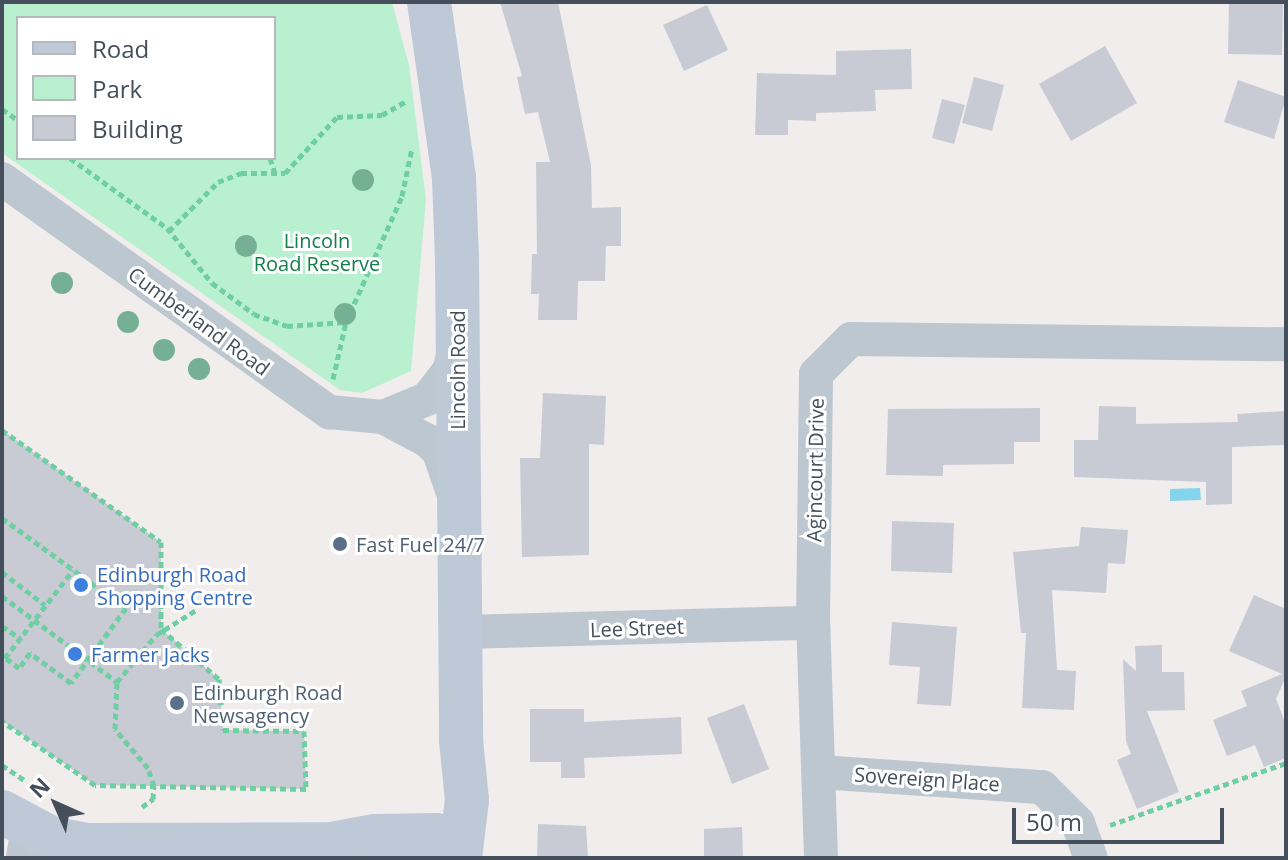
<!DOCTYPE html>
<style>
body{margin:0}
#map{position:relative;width:1288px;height:860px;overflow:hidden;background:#f0edec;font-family:"Open Sans",sans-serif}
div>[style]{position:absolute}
.green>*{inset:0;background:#b8f0d0}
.water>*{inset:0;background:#84d4ee}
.building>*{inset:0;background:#c8cbd3}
.path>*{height:5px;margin-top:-2.5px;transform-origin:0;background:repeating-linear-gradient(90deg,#6fcfa3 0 6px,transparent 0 10px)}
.street>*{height:34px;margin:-17px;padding:0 17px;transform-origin:17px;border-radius:17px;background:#bcc7d0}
.secondary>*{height:44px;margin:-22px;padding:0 22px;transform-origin:22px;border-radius:22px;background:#bec9d7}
.trees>*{width:22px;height:22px;margin:-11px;border-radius:50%;background:#76b094}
.dots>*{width:22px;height:22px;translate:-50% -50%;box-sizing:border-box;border:4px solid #fff;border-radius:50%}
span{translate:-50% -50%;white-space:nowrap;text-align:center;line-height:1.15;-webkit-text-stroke:6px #fff;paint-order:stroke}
.park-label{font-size:20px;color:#137e4c}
.street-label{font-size:20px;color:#444f5b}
.service-label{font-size:20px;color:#4e5e75}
.left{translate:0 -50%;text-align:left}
.shop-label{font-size:20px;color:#366cbe}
.frame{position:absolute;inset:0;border:4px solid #444f5b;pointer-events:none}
.legend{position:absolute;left:16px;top:16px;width:260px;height:144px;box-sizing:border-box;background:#fff;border:2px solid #b4b9bd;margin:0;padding:10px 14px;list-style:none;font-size:24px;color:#444f5b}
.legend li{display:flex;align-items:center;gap:16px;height:40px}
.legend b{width:40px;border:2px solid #b4b9bd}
.north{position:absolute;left:16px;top:764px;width:80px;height:80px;-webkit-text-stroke:6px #fff;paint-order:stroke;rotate:315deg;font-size:22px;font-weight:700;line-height:32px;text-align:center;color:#444f5b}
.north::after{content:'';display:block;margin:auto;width:28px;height:36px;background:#444f5b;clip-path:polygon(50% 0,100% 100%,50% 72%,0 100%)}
.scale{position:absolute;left:1012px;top:808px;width:212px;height:36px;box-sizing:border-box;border:4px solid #444f5b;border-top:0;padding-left:10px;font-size:24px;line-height:28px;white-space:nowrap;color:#444f5b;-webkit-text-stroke:6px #fff;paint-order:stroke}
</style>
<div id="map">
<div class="green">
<div style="clip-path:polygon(evenodd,2px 2px,392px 2px,409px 65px,426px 200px,411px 371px,362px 393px,340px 390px,2px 153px,2px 2px,18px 18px,274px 18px,274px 158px,18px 158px,18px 18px)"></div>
</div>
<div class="water">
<div style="clip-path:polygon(1200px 488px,1201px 500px,1170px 501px,1170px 489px)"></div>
</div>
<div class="building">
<div style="clip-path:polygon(500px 2px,558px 2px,591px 165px,592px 208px,621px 207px,621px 246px,606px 246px,605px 281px,578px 281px,577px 320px,538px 320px,539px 294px,531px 294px,532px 254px,537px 254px,536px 162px,550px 162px,538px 112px,525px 114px,517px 77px,522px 76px)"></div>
<div style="clip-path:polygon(1229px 2px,1283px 2px,1282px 55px,1228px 54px)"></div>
<div style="clip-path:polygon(707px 5px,728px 50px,684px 71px,663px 25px)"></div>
<div style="clip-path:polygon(1105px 46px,1137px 103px,1071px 141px,1039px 84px)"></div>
<div style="clip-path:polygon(911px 49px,912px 89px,875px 90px,876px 111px,816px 113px,816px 121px,788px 120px,788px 135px,755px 135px,757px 73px,836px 75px,836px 51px)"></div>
<div style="clip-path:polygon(974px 77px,1004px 85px,992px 131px,962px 123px)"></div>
<div style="clip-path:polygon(1238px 80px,1286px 97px,1274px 139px,1224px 122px)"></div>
<div style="clip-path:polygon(942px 99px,965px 105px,954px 144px,932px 138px)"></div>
<div style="clip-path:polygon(543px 393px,606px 396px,604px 445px,589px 444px,589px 555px,522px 557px,520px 458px,540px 458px)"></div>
<div style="clip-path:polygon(1099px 406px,1136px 407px,1136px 424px,1238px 422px,1237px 414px,1286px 411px,1286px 445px,1232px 447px,1232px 504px,1206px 505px,1206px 482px,1074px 477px,1074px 440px,1098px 440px)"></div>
<div style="clip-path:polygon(1040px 408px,1040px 442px,1014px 442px,1014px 464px,943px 465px,943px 476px,886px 475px,888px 409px)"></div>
<div style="clip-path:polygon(2px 430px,161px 542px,161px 629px,219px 679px,223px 730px,304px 731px,306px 789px,95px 785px,2px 721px)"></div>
<div style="clip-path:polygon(892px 521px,954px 523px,952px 573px,891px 571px)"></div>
<div style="clip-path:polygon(1081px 527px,1128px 530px,1125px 564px,1108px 563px,1106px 593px,1052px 590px,1057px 670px,1076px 671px,1074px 710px,1022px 708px,1026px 633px,1021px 633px,1013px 552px,1079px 546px)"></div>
<div style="clip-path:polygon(1254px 595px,1286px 609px,1286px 676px,1276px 699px,1286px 725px,1286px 758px,1264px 767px,1255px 745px,1227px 756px,1213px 720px,1247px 706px,1241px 691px,1282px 674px,1229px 651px)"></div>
<div style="clip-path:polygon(892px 622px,957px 627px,951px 706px,917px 704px,920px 667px,889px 665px)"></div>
<div style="clip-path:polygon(1162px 645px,1162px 672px,1184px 672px,1185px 710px,1147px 711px,1179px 792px,1137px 809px,1117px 760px,1131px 754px,1126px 741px,1123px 659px,1136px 671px,1135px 646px)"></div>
<div style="clip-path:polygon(744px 704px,769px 769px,732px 784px,707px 718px)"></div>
<div style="clip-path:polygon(530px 709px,584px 709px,584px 722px,681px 717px,682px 754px,584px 758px,585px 778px,561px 778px,561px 762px,530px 762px)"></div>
<div style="clip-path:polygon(538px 824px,586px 826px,588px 858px,537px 858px)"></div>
<div style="clip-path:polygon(742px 827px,743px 858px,704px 858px,704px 829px)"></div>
</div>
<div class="path">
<div style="left:2px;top:109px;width:19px;rotate:35deg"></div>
<div style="left:70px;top:158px;width:120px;rotate:35.8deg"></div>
<div style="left:167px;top:228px;width:71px;rotate:50.7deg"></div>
<div style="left:212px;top:283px;width:52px;rotate:36.4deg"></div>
<div style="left:254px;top:314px;width:35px;rotate:20deg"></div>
<div style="left:287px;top:326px;width:59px;rotate:-3.9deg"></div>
<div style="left:270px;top:158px;width:19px;rotate:72deg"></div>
<div style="left:169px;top:231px;width:69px;rotate:-45deg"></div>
<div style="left:218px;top:182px;width:25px;rotate:-21deg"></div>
<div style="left:241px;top:173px;width:44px"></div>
<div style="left:285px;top:173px;width:76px;rotate:-47.1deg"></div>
<div style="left:337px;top:117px;width:45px;rotate:-2.5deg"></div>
<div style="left:382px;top:115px;width:28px;rotate:-30deg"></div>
<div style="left:333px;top:379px;width:58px;rotate:-77.2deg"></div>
<div style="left:346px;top:322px;width:138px;rotate:-66deg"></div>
<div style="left:402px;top:196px;width:49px;rotate:-78.2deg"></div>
<div style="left:2px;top:430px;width:194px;rotate:35.2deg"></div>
<div style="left:161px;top:542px;width:87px;rotate:90deg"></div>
<div style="left:161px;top:629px;width:77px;rotate:40.8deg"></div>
<div style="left:219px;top:679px;width:51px;rotate:85.5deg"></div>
<div style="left:223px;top:730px;width:81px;rotate:0.7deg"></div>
<div style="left:304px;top:731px;width:58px;rotate:88deg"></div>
<div style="left:306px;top:789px;width:211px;rotate:-178.9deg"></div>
<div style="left:95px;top:785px;width:113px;rotate:-145.5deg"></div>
<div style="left:2px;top:518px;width:153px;rotate:36deg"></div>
<div style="left:126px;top:608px;width:93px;rotate:126.3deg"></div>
<div style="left:71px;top:683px;width:51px;rotate:-143.8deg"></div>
<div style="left:30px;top:653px;width:19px;rotate:126deg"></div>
<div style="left:19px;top:668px;width:21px;rotate:-143deg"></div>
<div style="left:2px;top:572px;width:54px;rotate:37.5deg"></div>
<div style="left:2px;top:596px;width:144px;rotate:36.8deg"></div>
<div style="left:2px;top:626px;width:22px;rotate:34deg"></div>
<div style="left:5px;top:658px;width:111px;rotate:-52.3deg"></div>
<div style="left:2px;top:765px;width:27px;rotate:34deg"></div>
<div style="left:142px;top:807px;width:14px;rotate:-36deg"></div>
<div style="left:153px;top:799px;width:13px;rotate:-86deg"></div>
<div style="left:154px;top:786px;width:19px;rotate:-108deg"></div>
<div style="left:148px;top:768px;width:51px;rotate:-130.2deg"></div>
<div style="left:115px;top:729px;width:47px;rotate:-87.6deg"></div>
<div style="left:117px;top:682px;width:61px;rotate:-50.3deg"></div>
<div style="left:156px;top:635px;width:47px;rotate:-32deg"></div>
<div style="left:1110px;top:825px;width:187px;rotate:-19.4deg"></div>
</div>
<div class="street">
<div style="left:2px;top:179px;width:402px;rotate:35.5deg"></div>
<div style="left:329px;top:412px;width:54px;rotate:5.3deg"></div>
<div style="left:383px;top:417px;width:51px;rotate:28.1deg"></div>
<div style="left:428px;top:441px;width:16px;rotate:45deg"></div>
<div style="left:439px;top:452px;width:40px;rotate:71.1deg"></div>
<div style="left:383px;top:417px;width:48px;rotate:-22.2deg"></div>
<div style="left:427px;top:399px;width:36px;rotate:-52deg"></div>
<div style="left:449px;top:371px;width:25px;rotate:-76deg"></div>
<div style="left:461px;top:632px;width:352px;rotate:-1.5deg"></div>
<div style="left:820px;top:772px;width:223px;rotate:3.9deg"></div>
<div style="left:1042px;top:787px;width:51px;rotate:45deg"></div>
<div style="left:1078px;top:823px;width:37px;rotate:70deg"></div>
<div style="left:23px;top:858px;width:30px;rotate:-81deg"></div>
<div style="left:821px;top:858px;width:235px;rotate:-91.9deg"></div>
<div style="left:813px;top:623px;width:249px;rotate:-89.3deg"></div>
<div style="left:816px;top:374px;width:49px;rotate:-45deg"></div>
<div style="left:851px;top:339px;width:435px;rotate:0.7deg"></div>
</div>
<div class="secondary">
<div style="left:429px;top:2px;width:178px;rotate:81.9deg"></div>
<div style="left:454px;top:178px;width:80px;rotate:87.9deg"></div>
<div style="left:457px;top:258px;width:482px;rotate:89.5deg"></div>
<div style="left:461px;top:740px;width:60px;rotate:84.3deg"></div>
<div style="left:467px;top:800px;width:58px;rotate:96.9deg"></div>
<div style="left:2px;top:812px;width:55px;rotate:28deg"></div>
<div style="left:51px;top:838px;width:37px;rotate:11deg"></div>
<div style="left:87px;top:845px;width:245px;rotate:-0.2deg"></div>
<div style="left:332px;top:844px;width:44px;rotate:-10.5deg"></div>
<div style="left:375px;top:836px;width:61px;rotate:-0.9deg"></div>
<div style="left:436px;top:835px;width:25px;rotate:26deg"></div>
</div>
<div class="trees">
<div style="left:363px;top:180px"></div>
<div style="left:246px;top:246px"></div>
<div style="left:62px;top:283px"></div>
<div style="left:345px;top:314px"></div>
<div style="left:128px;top:322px"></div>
<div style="left:164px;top:350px"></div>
<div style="left:199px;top:369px"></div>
</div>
<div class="dots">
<div style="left:340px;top:544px;background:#5c6f8a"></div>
<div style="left:81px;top:585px;background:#3f7fe0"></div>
<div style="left:75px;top:654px;background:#3f7fe0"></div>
<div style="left:177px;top:703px;background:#5c6f8a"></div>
</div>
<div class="park-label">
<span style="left:317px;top:252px">Lincoln<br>Road Reserve</span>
</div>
<div class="street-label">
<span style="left:199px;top:321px;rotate:36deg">Cumberland Road</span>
<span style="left:457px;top:370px;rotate:-90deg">Lincoln Road</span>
<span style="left:815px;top:470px;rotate:-89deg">Agincourt Drive</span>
<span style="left:637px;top:628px;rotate:-2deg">Lee Street</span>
<span style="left:927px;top:779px;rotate:4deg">Sovereign Place</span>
</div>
<div class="service-label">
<span class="left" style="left:356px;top:544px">Fast Fuel 24/7</span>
<span class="left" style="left:193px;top:704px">Edinburgh Road<br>Newsagency</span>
</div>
<div class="shop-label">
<span class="left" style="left:97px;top:586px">Edinburgh Road<br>Shopping Centre</span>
<span class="left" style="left:91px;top:654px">Farmer Jacks</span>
</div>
<div class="frame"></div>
<ul class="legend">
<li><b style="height:10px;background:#bec9d7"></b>Road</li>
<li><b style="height:22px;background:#b8f0d0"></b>Park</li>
<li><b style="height:22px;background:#c8cbd3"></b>Building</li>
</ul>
<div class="north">N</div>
<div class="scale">50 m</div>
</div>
